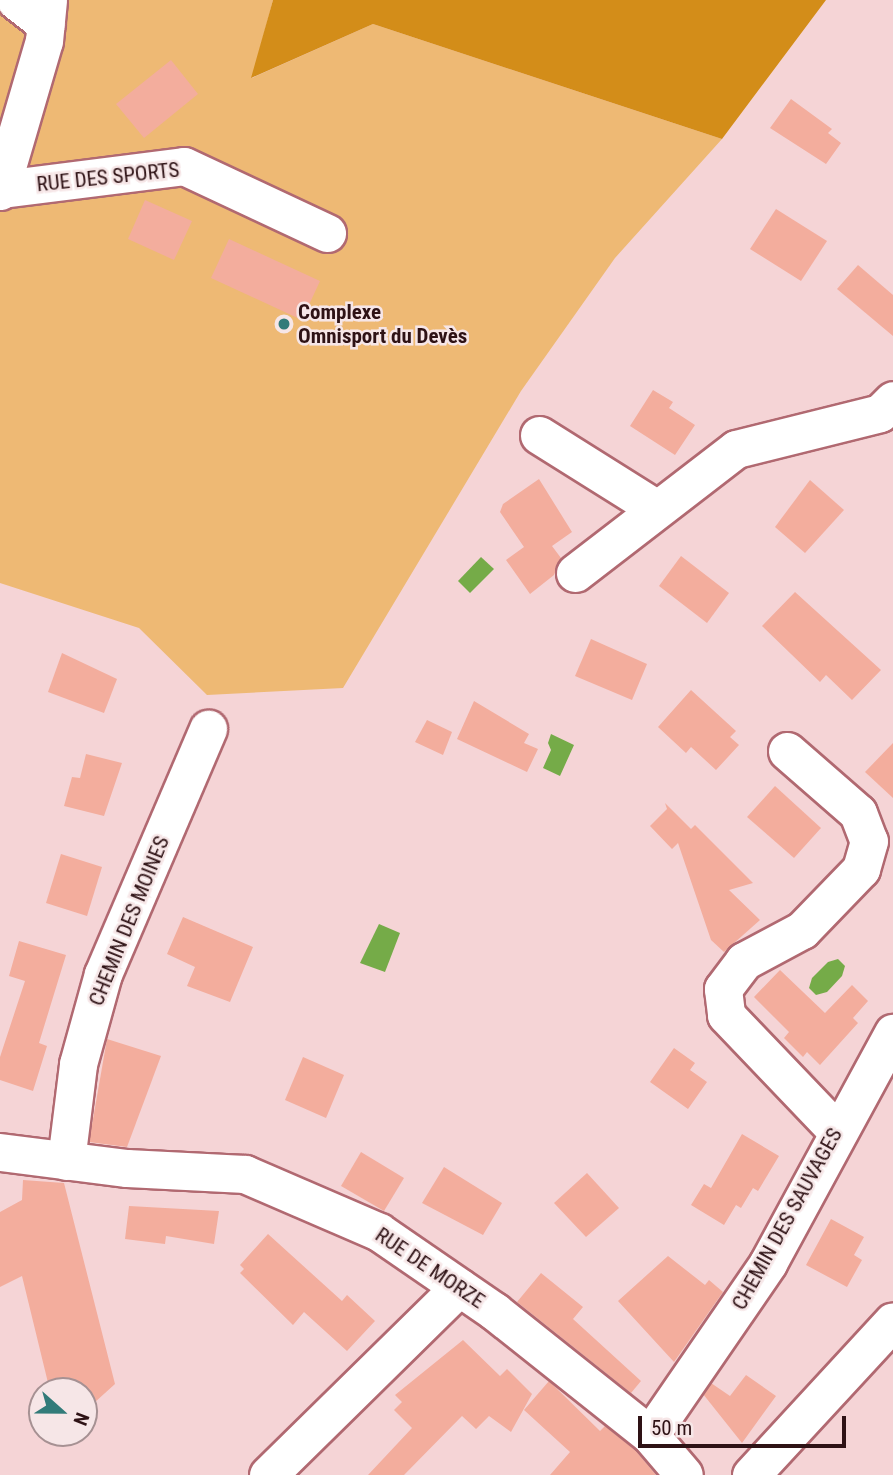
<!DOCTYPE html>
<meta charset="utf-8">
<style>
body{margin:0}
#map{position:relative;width:893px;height:1475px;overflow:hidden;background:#f5d4d6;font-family:"Roboto Condensed",sans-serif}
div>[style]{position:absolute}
.green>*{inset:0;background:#eeb974}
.forest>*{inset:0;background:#d38d19}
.water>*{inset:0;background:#75ab48}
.building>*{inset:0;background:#f3ad9d}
.roads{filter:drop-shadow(2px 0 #b16971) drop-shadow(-2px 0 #b16971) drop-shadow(0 2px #b16971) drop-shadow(0 -2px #b16971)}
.minor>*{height:37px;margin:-18.5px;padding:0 18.5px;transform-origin:18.5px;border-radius:18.5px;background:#fff}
.dots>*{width:19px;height:19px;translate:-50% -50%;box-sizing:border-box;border:4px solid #f6e6e7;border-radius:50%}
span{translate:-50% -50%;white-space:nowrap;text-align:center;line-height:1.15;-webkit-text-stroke:5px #f6e6e7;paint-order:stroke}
.street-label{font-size:21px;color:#2e1215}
.poi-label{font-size:21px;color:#2e1215;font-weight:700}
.left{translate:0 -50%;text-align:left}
.north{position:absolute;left:28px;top:1377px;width:70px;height:70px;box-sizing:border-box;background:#f6e6e7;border:2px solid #a69193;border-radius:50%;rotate:111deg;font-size:19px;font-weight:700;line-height:28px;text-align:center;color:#2e1215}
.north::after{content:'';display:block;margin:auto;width:24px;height:32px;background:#327b79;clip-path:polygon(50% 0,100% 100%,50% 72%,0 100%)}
.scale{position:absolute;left:638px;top:1416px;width:208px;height:32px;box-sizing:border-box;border:4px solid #2e1215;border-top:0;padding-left:9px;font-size:21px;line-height:24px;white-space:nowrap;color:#2e1215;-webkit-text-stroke:5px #f6e6e7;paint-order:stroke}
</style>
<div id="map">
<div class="green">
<div style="clip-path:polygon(0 0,273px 0,252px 78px,373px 24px,722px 139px,615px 258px,521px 391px,343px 688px,207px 695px,139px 628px,0 583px)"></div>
</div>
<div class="forest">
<div style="clip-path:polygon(273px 0,826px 0,722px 139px,373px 24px,251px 78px)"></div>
</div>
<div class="water">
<div style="clip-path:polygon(481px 557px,494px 569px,470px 593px,458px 581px)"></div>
<div style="clip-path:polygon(551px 734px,574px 745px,560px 776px,543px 768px,551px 750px,548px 743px)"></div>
<div style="clip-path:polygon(379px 924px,400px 933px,385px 972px,360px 963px)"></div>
<div style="clip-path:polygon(838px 959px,845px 966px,842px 976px,827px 992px,816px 995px,809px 988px,812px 978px,828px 962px)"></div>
</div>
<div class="building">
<div style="clip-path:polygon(171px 60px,198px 94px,144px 138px,116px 104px)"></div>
<div style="clip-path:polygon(791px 99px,832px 129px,828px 133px,841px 143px,826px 164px,770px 128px)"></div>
<div style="clip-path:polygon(145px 200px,192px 221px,174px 260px,128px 239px)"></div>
<div style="clip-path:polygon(776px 209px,827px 241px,801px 281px,750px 249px)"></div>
<div style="clip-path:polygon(229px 239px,320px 281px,302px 320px,211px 278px)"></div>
<div style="clip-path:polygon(858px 265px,893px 295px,893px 336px,837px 289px)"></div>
<div style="clip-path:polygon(653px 390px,673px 402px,669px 408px,695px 425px,675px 455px,630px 426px)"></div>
<div style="clip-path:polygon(539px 479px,572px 532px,552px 546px,561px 558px,554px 575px,530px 594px,506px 560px,524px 547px,500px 512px,503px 504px)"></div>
<div style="clip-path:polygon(810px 480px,844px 510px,805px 553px,775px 527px)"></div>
<div style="clip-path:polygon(681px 556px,729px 593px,707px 623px,659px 586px)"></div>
<div style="clip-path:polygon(795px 592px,881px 670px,852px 700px,826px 675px,820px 682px,762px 626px)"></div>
<div style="clip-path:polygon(591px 639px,647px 664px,632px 700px,575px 676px)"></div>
<div style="clip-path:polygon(62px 653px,117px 679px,104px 713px,48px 692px)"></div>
<div style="clip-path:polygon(691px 690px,736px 731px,730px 737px,739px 745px,716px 770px,691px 747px,686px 753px,658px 727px)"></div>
<div style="clip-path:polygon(474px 701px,529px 734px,524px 743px,538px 749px,527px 772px,457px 739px)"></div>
<div style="clip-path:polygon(427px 720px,452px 732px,443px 755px,415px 742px)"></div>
<div style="clip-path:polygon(893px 743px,893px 798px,865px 772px)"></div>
<div style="clip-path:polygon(86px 754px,122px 763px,104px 816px,64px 806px,72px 777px,80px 778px)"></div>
<div style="clip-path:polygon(775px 786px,821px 828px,794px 858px,747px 817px)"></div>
<div style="clip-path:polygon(665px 803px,691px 829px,695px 825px,753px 883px,729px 890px,760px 920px,724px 952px,711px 940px,678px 843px,672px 849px,650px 826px,667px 809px)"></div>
<div style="clip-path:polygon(61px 854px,102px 867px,87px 916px,46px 903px)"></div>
<div style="clip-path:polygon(183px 917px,253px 947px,230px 1002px,187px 986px,195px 967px,167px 954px)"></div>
<div style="clip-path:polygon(19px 941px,66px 955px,39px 1043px,47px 1046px,33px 1091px,0 1080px,0 1057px,25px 981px,9px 976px)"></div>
<div style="clip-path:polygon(780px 970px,825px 1013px,852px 985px,868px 1001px,853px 1018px,858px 1023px,820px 1065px,807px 1052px,803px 1057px,784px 1038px,789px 1032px,754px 997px)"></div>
<div style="clip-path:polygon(107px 1039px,161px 1056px,127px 1147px,89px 1142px)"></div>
<div style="clip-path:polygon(674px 1048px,695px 1063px,690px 1070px,707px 1082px,688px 1109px,650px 1082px)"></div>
<div style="clip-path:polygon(303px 1057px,344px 1075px,326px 1118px,285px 1100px)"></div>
<div style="clip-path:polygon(742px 1134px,779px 1156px,758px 1191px,753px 1188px,741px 1208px,736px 1205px,724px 1225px,691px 1205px,704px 1184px,711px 1188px)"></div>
<div style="clip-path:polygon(361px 1152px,404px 1178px,384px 1211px,341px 1186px)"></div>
<div style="clip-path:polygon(444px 1167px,502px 1203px,483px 1235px,422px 1203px)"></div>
<div style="clip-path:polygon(587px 1173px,619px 1208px,586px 1237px,554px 1203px)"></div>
<div style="clip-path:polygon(23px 1180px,64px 1183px,115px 1384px,84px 1412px,84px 1391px,50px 1391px,22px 1276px,0 1287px,0 1212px,22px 1200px)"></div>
<div style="clip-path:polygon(129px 1206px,219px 1211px,214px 1244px,166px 1236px,165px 1244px,125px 1239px)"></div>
<div style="clip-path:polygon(831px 1219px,864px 1237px,854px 1255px,862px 1260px,847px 1287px,806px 1265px)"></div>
<div style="clip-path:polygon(268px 1234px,342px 1301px,347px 1295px,375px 1321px,347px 1351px,304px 1312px,293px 1325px,240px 1273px,244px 1269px,240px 1265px)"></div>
<div style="clip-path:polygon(668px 1256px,705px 1285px,709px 1280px,723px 1292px,674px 1362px,618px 1301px)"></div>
<div style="clip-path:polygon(541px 1273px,583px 1307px,573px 1319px,641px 1381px,631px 1393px,517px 1302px)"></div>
<div style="clip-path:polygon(463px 1340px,500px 1376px,507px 1369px,532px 1394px,511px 1432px,489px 1416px,476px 1429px,462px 1416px,404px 1475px,368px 1475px,412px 1428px,394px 1410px,402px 1402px,395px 1395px)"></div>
<div style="clip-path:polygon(746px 1375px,776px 1396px,742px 1443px,703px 1394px,711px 1383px,730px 1396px)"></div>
<div style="clip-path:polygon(549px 1381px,600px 1431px,605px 1426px,635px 1450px,656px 1475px,550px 1475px,570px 1452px,524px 1410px)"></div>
</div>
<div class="roads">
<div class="minor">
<div style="left:15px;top:0;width:39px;rotate:38deg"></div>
<div style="left:2px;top:189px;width:183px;rotate:-7.2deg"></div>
<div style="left:184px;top:166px;width:158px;rotate:25.1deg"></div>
<div style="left:0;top:191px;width:156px;rotate:-73.7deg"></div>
<div style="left:44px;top:41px;width:41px;rotate:-84.4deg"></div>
<div style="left:539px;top:435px;width:139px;rotate:32.1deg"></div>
<div style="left:575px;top:573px;width:203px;rotate:-37.6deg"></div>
<div style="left:736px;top:449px;width:148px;rotate:-14deg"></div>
<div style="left:880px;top:413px;width:18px;rotate:-45deg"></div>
<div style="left:787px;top:751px;width:94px;rotate:41.1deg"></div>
<div style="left:858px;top:813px;width:30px;rotate:69deg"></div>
<div style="left:869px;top:841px;width:29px;rotate:106deg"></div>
<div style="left:861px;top:869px;width:85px;rotate:134deg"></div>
<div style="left:802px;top:930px;width:66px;rotate:151.9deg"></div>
<div style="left:744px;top:961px;width:35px;rotate:127deg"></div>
<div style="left:723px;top:989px;width:26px;rotate:83deg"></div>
<div style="left:726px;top:1015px;width:161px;rotate:46.3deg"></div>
<div style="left:0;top:1152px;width:128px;rotate:7.2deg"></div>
<div style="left:127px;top:1168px;width:118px;rotate:2.9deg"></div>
<div style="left:245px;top:1174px;width:146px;rotate:23.4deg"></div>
<div style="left:379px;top:1232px;width:140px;rotate:34.5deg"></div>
<div style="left:494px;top:1311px;width:199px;rotate:38.5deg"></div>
<div style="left:650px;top:1435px;width:52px;rotate:49.6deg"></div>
<div style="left:66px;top:1161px;width:98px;rotate:-82.9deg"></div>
<div style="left:78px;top:1064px;width:93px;rotate:-74.5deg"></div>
<div style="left:103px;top:974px;width:267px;rotate:-66.8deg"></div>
<div style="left:650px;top:1435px;width:209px;rotate:-55.5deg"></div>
<div style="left:768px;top:1263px;width:262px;rotate:-61.5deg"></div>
<div style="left:268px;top:1475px;width:268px;rotate:-44.5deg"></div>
<div style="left:751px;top:1475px;width:209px;rotate:-47.3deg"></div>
</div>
</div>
<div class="dots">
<div style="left:284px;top:324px;background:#327b79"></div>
</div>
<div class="street-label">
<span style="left:108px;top:177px;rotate:-6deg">RUE DES SPORTS</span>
<span style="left:129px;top:921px;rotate:-68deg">CHEMIN DES MOINES</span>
<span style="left:787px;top:1219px;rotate:-61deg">CHEMIN DES SAUVAGES</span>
<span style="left:430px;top:1268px;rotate:34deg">RUE DE MORZE</span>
</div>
<div class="poi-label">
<span class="left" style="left:298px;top:324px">Complexe<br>Omnisport du Devès</span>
</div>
<div class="north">N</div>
<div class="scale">50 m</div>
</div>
